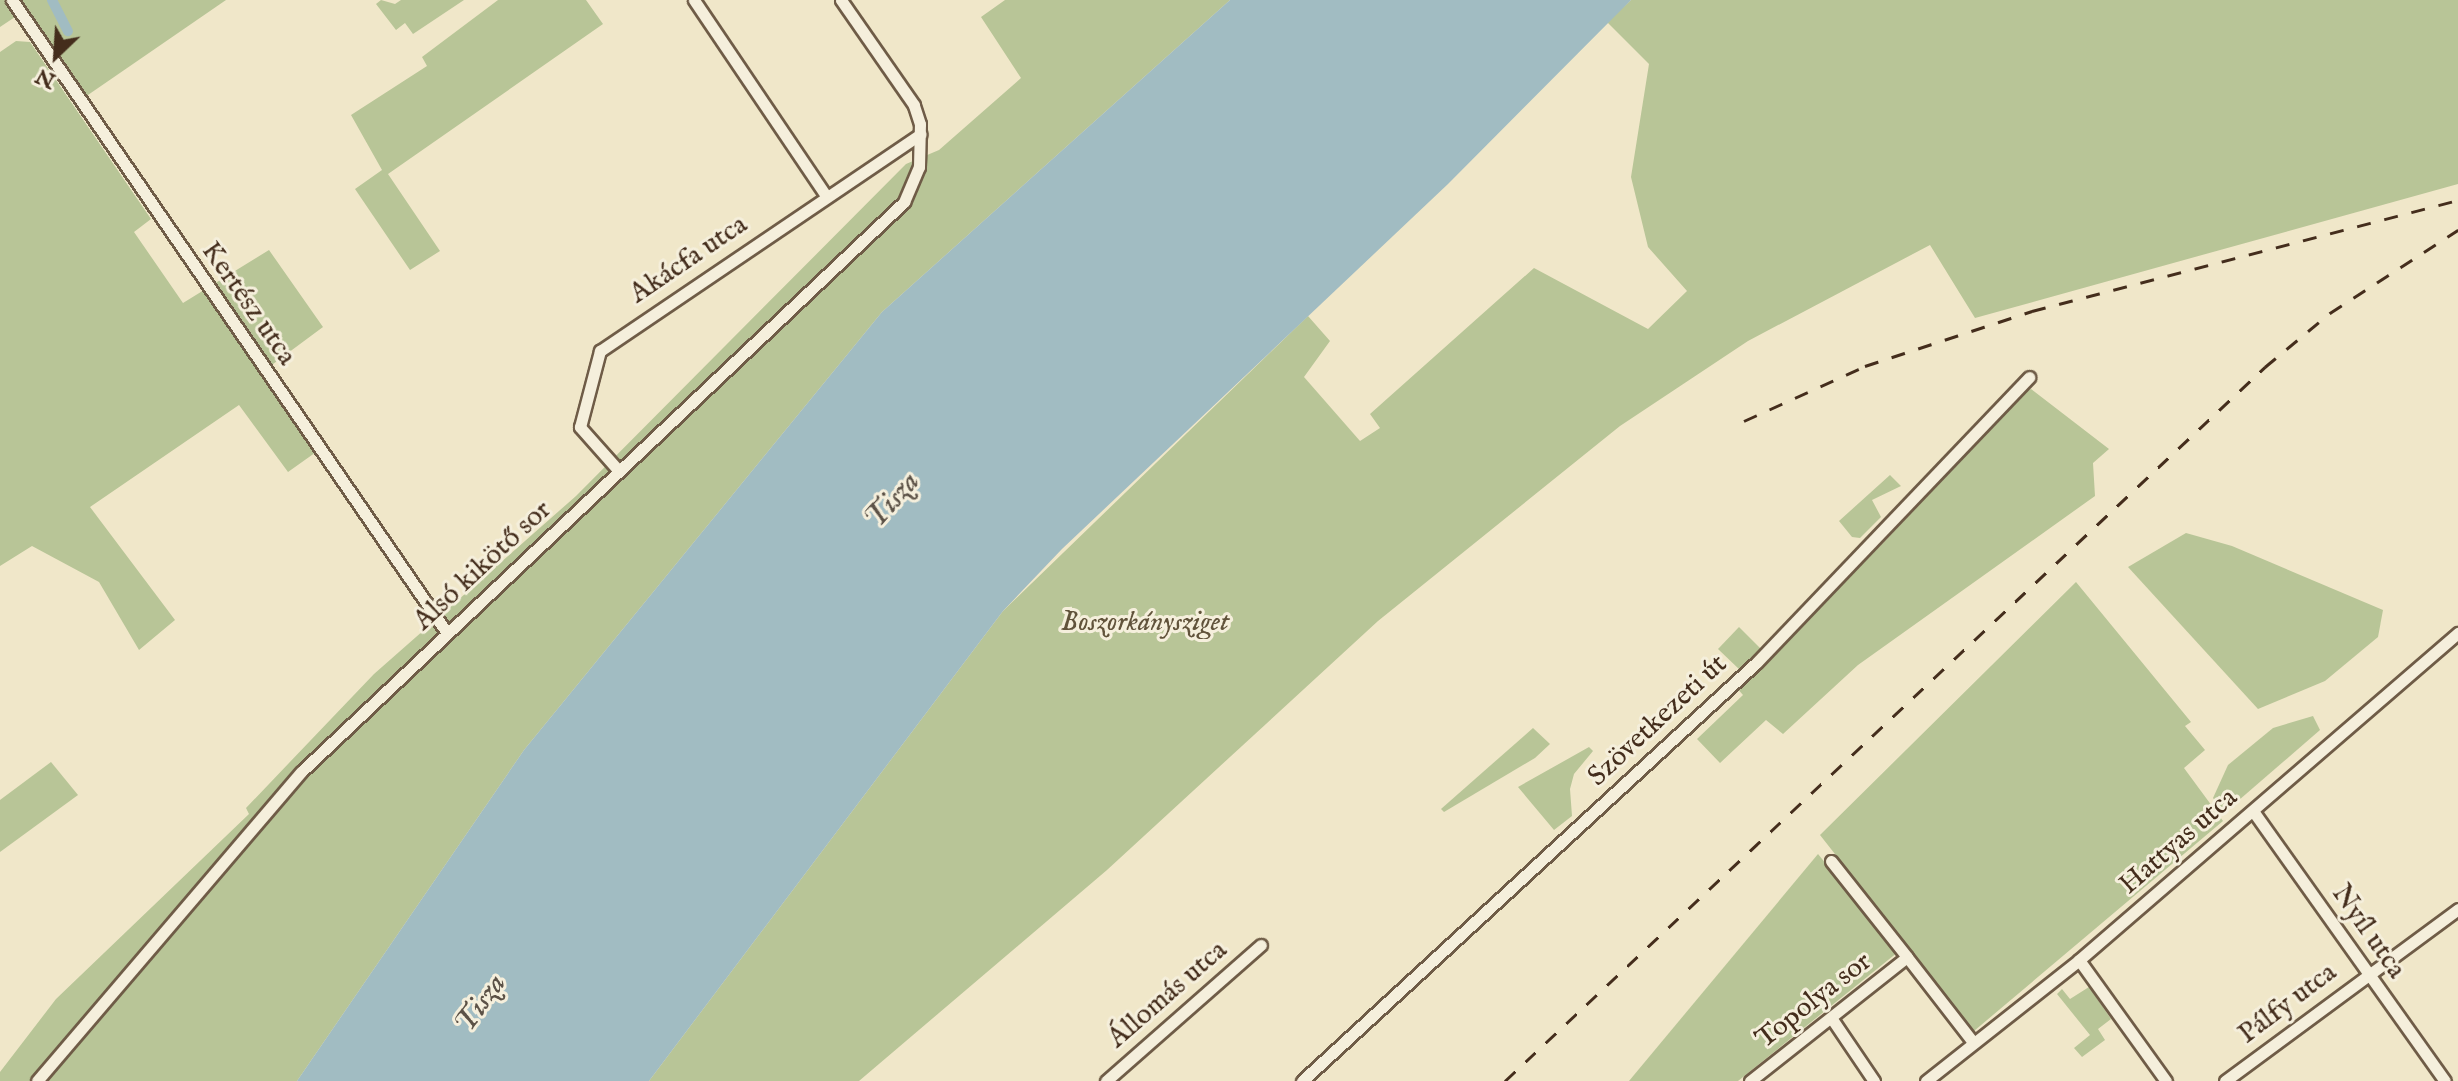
<!DOCTYPE html>
<meta charset="utf-8">
<style>
body{margin:0}
#map{position:relative;width:2458px;height:1081px;overflow:hidden;background:#f0e7c9;font-family:"IM FELL English",serif}
div>[style]{position:absolute}
.green>*{inset:0;background:#b8c597}
.water>*{inset:0;background:#a1bcc2}
.canal>*{height:10px;margin:-5px;padding:0 5px;transform-origin:5px;border-radius:5px;background:#a1bcc2}
.roads{filter:drop-shadow(2px 0 #6f5c47) drop-shadow(-2px 0 #6f5c47) drop-shadow(0 2px #6f5c47) drop-shadow(0 -2px #6f5c47)}
.minor>*{height:11px;margin:-5.5px;padding:0 5.5px;transform-origin:5.5px;border-radius:5.5px;background:#f5efdc}
.rail>*{height:3px;margin-top:-1.5px;transform-origin:0;background:repeating-linear-gradient(90deg,#442d1c 0 14px,transparent 0 28px)}
span{translate:-50% -50%;white-space:nowrap;text-align:center;line-height:1.15;-webkit-text-stroke:6px #f5efdc;paint-order:stroke}
.street-label{font-size:28px;color:#442d1c}
.park-label{font-size:28px;color:#61533b;font-style:italic}
.water-label{font-size:30px;color:#5b5146;font-style:italic}
.north{position:absolute;left:16px;top:16px;width:80px;height:80px;-webkit-text-stroke:6px #f5efdc;paint-order:stroke;rotate:205deg;font-size:22px;font-weight:700;line-height:32px;text-align:center;color:#442d1c}
.north::after{content:'';display:block;margin:auto;width:28px;height:36px;background:#442d1c;clip-path:polygon(50% 0,100% 100%,50% 72%,0 100%)}
</style>
<div id="map">
<div class="green">
<div style="clip-path:polygon(0 0,226px 0,85px 97px,27px 9px,0 27px)"></div>
<div style="clip-path:polygon(381px 0,395px 4px,401px 0,464px 0,413px 34px,405px 23px,396px 30px,376px 4px)"></div>
<div style="clip-path:polygon(498px 0,586px 0,603px 24px,388px 174px,440px 251px,410px 270px,355px 189px,382px 170px,351px 115px,427px 66px,422px 57px)"></div>
<div style="clip-path:polygon(1005px 0,1230px 0,882px 312px,524px 750px,297px 1081px,0 1081px,0 1072px,56px 999px,249px 814px,246px 808px,374px 674px,576px 496px,906px 164px,939px 150px,1021px 78px,981px 17px)"></div>
<div style="clip-path:polygon(1631px 0,2458px 0,2458px 184px,1975px 318px,1930px 245px,1748px 341px,1620px 426px,1378px 621px,1107px 870px,859px 1081px,649px 1081px,1003px 611px,1308px 316px,1330px 341px,1304px 377px,1360px 441px,1380px 428px,1370px 414px,1534px 268px,1648px 329px,1687px 291px,1648px 247px,1631px 177px,1649px 64px,1607px 22px)"></div>
<div style="clip-path:polygon(16px 41px,30px 42px,151px 219px,134px 232px,183px 303px,269px 250px,323px 327px,269px 367px,326px 445px,288px 472px,239px 405px,90px 507px,175px 620px,139px 650px,99px 582px,32px 546px,0 566px,0 52px)"></div>
<div style="clip-path:polygon(2031px 389px,2109px 449px,2093px 463px,2095px 496px,1858px 665px,1783px 734px,1766px 720px,1720px 763px,1697px 739px,1743px 695px,1736px 687px,1885px 541px,2020px 394px)"></div>
<div style="clip-path:polygon(1890px 475px,1901px 486px,1872px 500px,1881px 517px,1860px 538px,1852px 537px,1839px 521px)"></div>
<div style="clip-path:polygon(2186px 533px,2232px 546px,2383px 610px,2378px 637px,2325px 681px,2258px 709px,2128px 567px)"></div>
<div style="clip-path:polygon(2076px 582px,2191px 722px,2185px 726px,2205px 750px,2184px 768px,2223px 821px,1974px 1031px,1820px 835px)"></div>
<div style="clip-path:polygon(1739px 627px,1763px 651px,1741px 671px,1718px 649px)"></div>
<div style="clip-path:polygon(2313px 716px,2320px 730px,2224px 813px,2213px 798px,2228px 765px,2273px 728px)"></div>
<div style="clip-path:polygon(1533px 728px,1550px 744px,1535px 758px,1444px 812px,1441px 809px)"></div>
<div style="clip-path:polygon(1589px 747px,1593px 751px,1574px 774px,1570px 789px,1572px 816px,1554px 830px,1518px 787px)"></div>
<div style="clip-path:polygon(51px 762px,78px 795px,0 852px,0 800px)"></div>
<div style="clip-path:polygon(1818px 854px,1898px 952px,1738px 1081px,1629px 1081px)"></div>
<div style="clip-path:polygon(2089px 987px,2111px 1019px,2098px 1029px,2105px 1040px,2082px 1057px,2074px 1048px,2090px 1035px,2057px 994px,2062px 989px,2070px 999px)"></div>
</div>
<div class="water">
<div style="clip-path:polygon(1230px 0,1631px 0,1448px 184px,1062px 549px,1003px 611px,649px 1081px,297px 1081px,524px 750px,882px 312px)"></div>
</div>
<div class="canal">
<div style="left:52px;top:0;width:35px;rotate:63deg"></div>
</div>
<div class="roads">
<div class="minor">
<div style="left:12px;top:0;width:768px;rotate:55.5deg"></div>
<div style="left:694px;top:0;width:236px;rotate:56deg"></div>
<div style="left:619px;top:471px;width:59px;rotate:-131.6deg"></div>
<div style="left:580px;top:427px;width:79px;rotate:-75.3deg"></div>
<div style="left:600px;top:351px;width:387px;rotate:-34.1deg"></div>
<div style="left:2253px;top:811px;width:331px;rotate:54.6deg"></div>
<div style="left:1831px;top:861px;width:122px;rotate:51.6deg"></div>
<div style="left:2079px;top:960px;width:149px;rotate:54.3deg"></div>
<div style="left:1832px;top:1019px;width:75px;rotate:55.9deg"></div>
<div style="left:37px;top:1081px;width:406px;rotate:-49.5deg"></div>
<div style="left:301px;top:772px;width:830px;rotate:-43.39deg"></div>
<div style="left:904px;top:202px;width:38px;rotate:-67deg"></div>
<div style="left:919px;top:167px;width:43px;rotate:-88.7deg"></div>
<div style="left:920px;top:124px;width:20px;rotate:-108deg"></div>
<div style="left:914px;top:105px;width:128px;rotate:-124.8deg"></div>
<div style="left:1106px;top:1081px;width:206px;rotate:-41.3deg"></div>
<div style="left:1302px;top:1081px;width:619px;rotate:-42.64deg"></div>
<div style="left:1757px;top:662px;width:394px;rotate:-46.3deg"></div>
<div style="left:1750px;top:1081px;width:200px;rotate:-38.3deg"></div>
<div style="left:1907px;top:957px;width:108px;rotate:52.2deg"></div>
<div style="left:1926px;top:1081px;width:195px;rotate:-38.3deg"></div>
<div style="left:2079px;top:960px;width:501px;rotate:-40.79deg"></div>
<div style="left:2225px;top:1081px;width:290px;rotate:-36.4deg"></div>
</div>
</div>
<div class="rail">
<div style="left:1744px;top:421px;width:133px;rotate:-24.4deg"></div>
<div style="left:1865px;top:366px;width:176px;rotate:-18.2deg"></div>
<div style="left:2032px;top:311px;width:440px;rotate:-14.6deg"></div>
<div style="left:1505px;top:1081px;width:1043px;rotate:-43.21deg"></div>
<div style="left:2265px;top:367px;width:85px;rotate:-39.7deg"></div>
<div style="left:2330px;top:313px;width:153px;rotate:-33deg"></div>
</div>
<div class="street-label">
<span style="left:689px;top:260px;rotate:-34deg">Akácfa utca</span>
<span style="left:248px;top:304px;rotate:55deg">Kertész utca</span>
<span style="left:483px;top:566px;rotate:-43deg">Alsó kikötő sor</span>
<span style="left:1658px;top:721px;rotate:-43deg">Szövetkezeti út</span>
<span style="left:2179px;top:842px;rotate:-41deg">Hattyas utca</span>
<span style="left:2368px;top:932px;rotate:55deg">Nyíl utca</span>
<span style="left:1168px;top:995px;rotate:-41deg">Állomás utca</span>
<span style="left:1814px;top:1001px;rotate:-38deg">Topolya sor</span>
<span style="left:2288px;top:1004px;rotate:-37deg">Pálfy utca</span>
</div>
<div class="park-label">
<span style="left:1145px;top:623px">Boszorkánysziget</span>
</div>
<div class="water-label">
<span style="left:893px;top:501px;rotate:-48deg">Tisza</span>
<span style="left:481px;top:1004px;rotate:-54deg">Tisza</span>
</div>
<div class="north">N</div>
</div>
